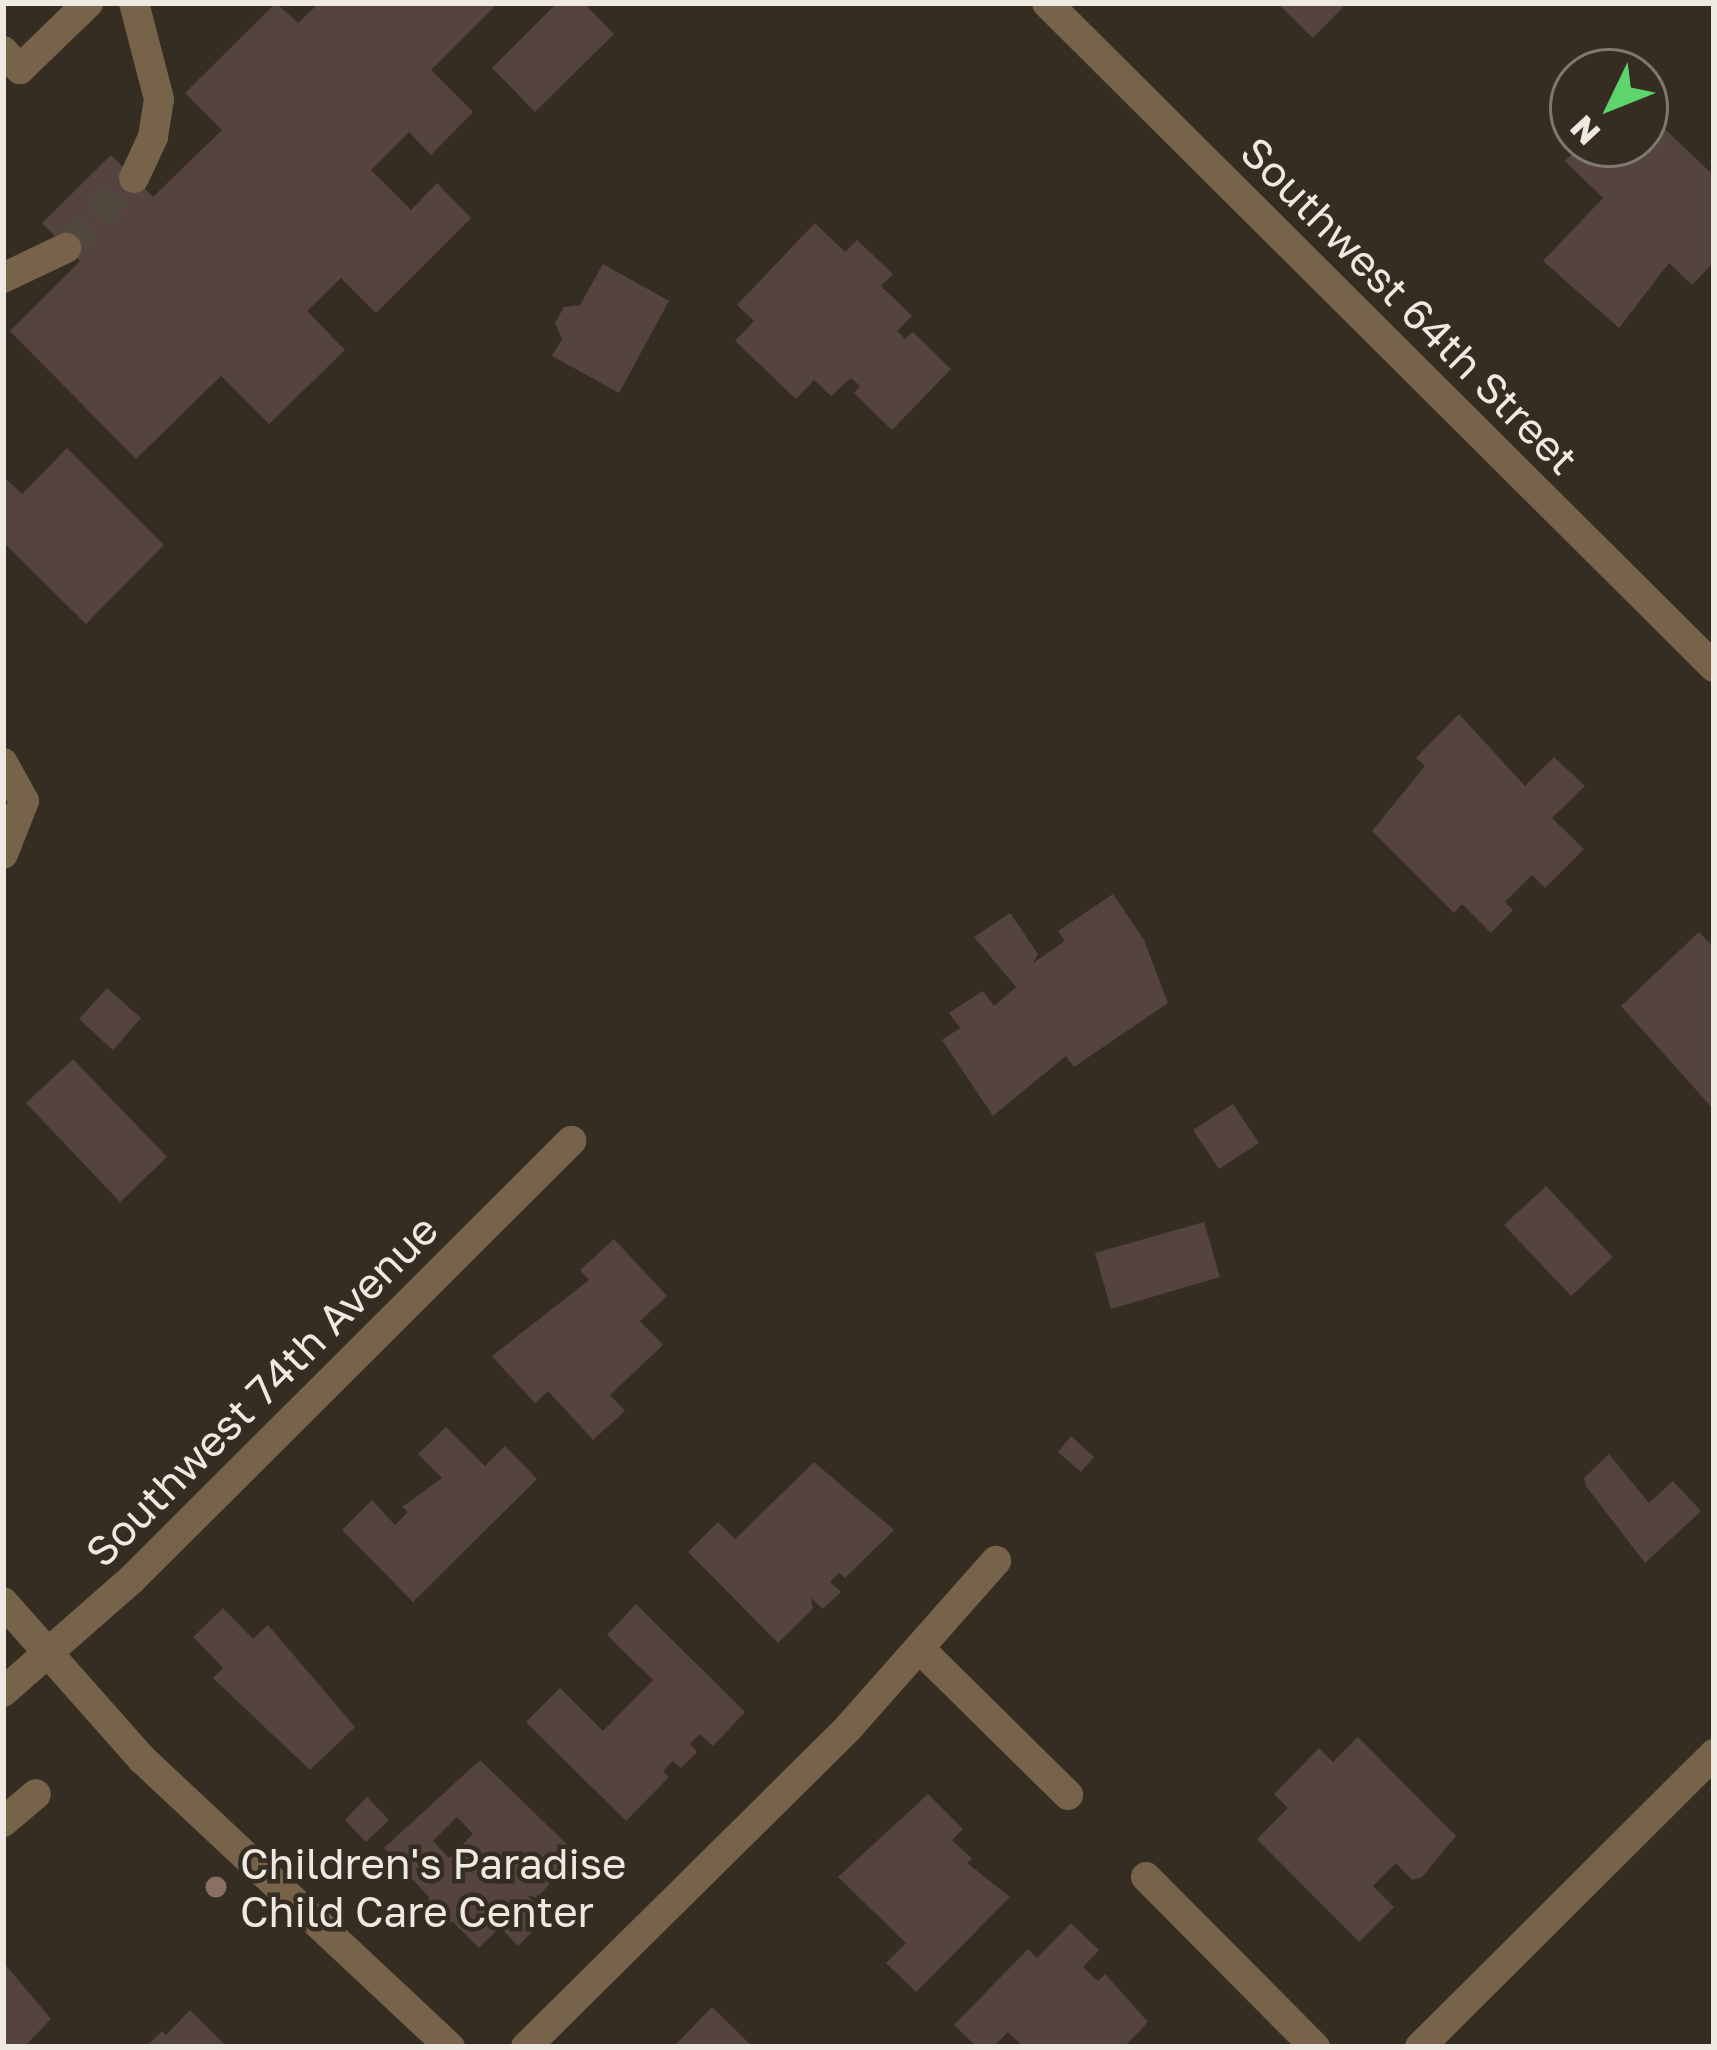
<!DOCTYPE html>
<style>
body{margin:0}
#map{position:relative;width:1717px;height:2050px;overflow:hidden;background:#352d21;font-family:"Golos Text",sans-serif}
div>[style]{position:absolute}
.building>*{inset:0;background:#54433f}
.minor-tunnel>*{height:30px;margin-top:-15px;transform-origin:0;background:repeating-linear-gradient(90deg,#51493e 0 30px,transparent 0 45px)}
.minor>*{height:30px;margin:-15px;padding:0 15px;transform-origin:15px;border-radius:15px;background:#766349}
.dots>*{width:33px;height:33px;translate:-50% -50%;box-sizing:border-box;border:6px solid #352d21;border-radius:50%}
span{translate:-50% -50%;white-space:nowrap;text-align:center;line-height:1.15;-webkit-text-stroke:9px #352d21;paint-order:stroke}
.street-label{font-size:42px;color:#eee9e1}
.poi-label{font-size:42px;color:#eee9e1}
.left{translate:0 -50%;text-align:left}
.frame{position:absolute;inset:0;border:6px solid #eee9e1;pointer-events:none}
.north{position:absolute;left:1549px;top:48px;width:120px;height:120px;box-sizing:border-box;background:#352d21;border:3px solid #7f786e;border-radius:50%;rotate:227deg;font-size:33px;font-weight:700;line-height:48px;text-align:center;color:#eee9e1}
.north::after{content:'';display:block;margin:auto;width:42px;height:54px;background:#5dd56c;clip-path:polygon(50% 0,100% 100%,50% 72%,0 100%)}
</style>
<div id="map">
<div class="building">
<div style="clip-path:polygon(276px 3px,298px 23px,319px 3px,498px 3px,431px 70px,473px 112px,431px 155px,409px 132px,371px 170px,411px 210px,437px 183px,471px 218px,376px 313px,341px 278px,307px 311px,345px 350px,269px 424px,221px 376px,136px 459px,10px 331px,80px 261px,42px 223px,111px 155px,153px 197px,222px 130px,185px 93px)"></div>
<div style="clip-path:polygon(557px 3px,584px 3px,614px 34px,535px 112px,492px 68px)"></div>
<div style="clip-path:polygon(1277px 3px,1347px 3px,1313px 38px)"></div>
<div style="clip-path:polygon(1645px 110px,1714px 176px,1714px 262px,1692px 285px,1669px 263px,1619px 328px,1543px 261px,1603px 198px,1565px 161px,1582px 144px,1645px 144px)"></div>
<div style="clip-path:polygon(815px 223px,845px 252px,857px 240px,893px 274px,881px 286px,912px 316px,897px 331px,905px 339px,913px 332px,951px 369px,892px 430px,854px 393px,860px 386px,851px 378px,831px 396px,814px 380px,796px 399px,735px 341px,754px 321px,737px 305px)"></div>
<div style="clip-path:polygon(603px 264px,669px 301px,619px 393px,552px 356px,562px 339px,555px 323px,564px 307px,580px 305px)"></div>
<div style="clip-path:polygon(67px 448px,164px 545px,86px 624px,3px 542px,3px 476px,22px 494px)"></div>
<div style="clip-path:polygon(1459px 714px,1525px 786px,1554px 757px,1585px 786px,1552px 818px,1584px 849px,1545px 888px,1532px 875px,1505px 902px,1513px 910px,1491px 933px,1462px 904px,1454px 913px,1372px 831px,1425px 766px,1416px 758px)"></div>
<div style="clip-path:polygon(1113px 894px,1144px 940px,1168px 1003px,1074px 1067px,1066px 1056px,993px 1116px,942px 1040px,960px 1028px,949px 1013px,983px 991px,994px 1006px,1016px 987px,974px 937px,1010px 913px,1038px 954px,1033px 963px,1065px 941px,1058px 931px)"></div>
<div style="clip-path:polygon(1699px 932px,1714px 947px,1714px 1110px,1621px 1006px)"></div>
<div style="clip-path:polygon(107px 988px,141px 1018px,113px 1050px,79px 1019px)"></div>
<div style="clip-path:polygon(73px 1059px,167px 1157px,120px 1202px,26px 1103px)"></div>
<div style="clip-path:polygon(1233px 1104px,1259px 1143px,1219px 1169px,1193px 1130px)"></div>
<div style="clip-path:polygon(1546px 1186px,1613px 1257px,1571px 1296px,1504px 1225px)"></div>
<div style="clip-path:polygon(1204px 1222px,1220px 1277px,1111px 1309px,1095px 1253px)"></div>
<div style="clip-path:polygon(614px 1239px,667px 1296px,640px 1321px,663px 1345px,610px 1395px,625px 1411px,593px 1440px,548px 1391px,535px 1403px,492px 1356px,589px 1280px,580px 1270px)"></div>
<div style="clip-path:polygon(446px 1427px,485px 1466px,505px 1446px,537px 1479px,413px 1602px,342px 1530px,372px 1500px,395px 1525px,408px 1512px,402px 1507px,442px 1478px,418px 1454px)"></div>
<div style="clip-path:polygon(1071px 1436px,1094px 1457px,1081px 1472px,1058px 1452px)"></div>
<div style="clip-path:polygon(1609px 1454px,1649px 1503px,1673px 1481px,1701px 1511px,1645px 1563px,1586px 1486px,1584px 1478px)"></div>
<div style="clip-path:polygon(814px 1462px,894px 1530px,845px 1578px,839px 1573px,830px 1582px,841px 1592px,823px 1609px,811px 1598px,813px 1609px,778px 1643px,688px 1552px,718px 1522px,735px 1539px)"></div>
<div style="clip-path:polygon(636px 1604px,745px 1712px,713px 1746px,700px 1734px,690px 1744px,697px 1752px,681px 1768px,673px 1761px,663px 1771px,669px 1777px,626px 1821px,526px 1722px,560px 1688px,603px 1731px,653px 1680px,607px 1635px)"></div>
<div style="clip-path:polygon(223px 1608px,253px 1639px,268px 1625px,355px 1727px,310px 1770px,213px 1678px,223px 1668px,193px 1637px)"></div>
<div style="clip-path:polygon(1358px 1737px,1456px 1836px,1422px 1877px,1412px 1880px,1396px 1863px,1373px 1886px,1394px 1907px,1359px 1942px,1257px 1839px,1288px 1808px,1274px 1794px,1319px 1748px,1333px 1762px)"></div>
<div style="clip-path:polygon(evenodd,480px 1760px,576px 1853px,537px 1898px,527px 1895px,548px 1916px,518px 1946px,500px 1927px,479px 1948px,453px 1922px,436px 1925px,425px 1915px,429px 1897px,384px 1848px,480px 1760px,457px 1817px,473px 1834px,449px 1858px,433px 1841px,457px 1817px)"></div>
<div style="clip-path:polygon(928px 1794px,963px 1829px,952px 1840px,972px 1859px,967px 1863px,1010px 1897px,916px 1992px,886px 1963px,906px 1943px,838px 1877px)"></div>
<div style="clip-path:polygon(367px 1797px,389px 1820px,366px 1842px,345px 1820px)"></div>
<div style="clip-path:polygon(1071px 1923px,1099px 1950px,1083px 1967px,1098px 1981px,1105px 1974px,1148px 2022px,1124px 2047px,1024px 2047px,1008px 2032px,993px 2047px,977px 2047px,954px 2025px,1028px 1949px,1037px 1958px)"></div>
<div style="clip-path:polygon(3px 1962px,51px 2019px,24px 2047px,3px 2047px)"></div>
<div style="clip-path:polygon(712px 2007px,753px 2047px,673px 2047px)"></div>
<div style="clip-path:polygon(190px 2010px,227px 2047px,146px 2047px,162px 2031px,166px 2035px)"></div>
</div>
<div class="minor-tunnel">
<div style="left:66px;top:248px;width:98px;rotate:-45.8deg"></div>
</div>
<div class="minor">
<div style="left:1047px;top:3px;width:941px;rotate:44.87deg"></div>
<div style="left:3px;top:51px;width:25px;rotate:47deg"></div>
<div style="left:20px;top:69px;width:95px;rotate:-44.1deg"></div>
<div style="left:134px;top:178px;width:45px;rotate:-65.1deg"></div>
<div style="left:153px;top:137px;width:38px;rotate:-81deg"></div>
<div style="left:159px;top:99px;width:99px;rotate:-104.6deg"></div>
<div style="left:3px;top:278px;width:70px;rotate:-25.5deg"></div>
<div style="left:3px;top:763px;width:43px;rotate:61.1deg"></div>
<div style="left:24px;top:801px;width:57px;rotate:111.6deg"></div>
<div style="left:3px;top:1602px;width:210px;rotate:48.5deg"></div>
<div style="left:142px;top:1759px;width:422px;rotate:43.1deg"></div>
<div style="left:920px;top:1649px;width:208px;rotate:44.6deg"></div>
<div style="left:3px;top:1692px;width:170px;rotate:-41.2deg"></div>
<div style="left:131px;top:1580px;width:622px;rotate:-44.93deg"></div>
<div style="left:3px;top:1822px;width:43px;rotate:-40.3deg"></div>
<div style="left:1146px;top:1877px;width:240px;rotate:45.2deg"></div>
<div style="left:526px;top:2047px;width:455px;rotate:-44.7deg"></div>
<div style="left:849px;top:1727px;width:222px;rotate:-48.5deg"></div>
<div style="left:1420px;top:2047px;width:415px;rotate:-44.9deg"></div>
</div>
<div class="dots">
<div style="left:216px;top:1887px;background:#8d6e63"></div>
</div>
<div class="street-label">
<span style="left:1410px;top:305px;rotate:45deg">Southwest 64th Street</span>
<span style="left:261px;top:1390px;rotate:-45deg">Southwest 74th Avenue</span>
</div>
<div class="poi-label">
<span class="left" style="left:240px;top:1887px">Children's Paradise<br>Child Care Center</span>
</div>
<div class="frame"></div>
<div class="north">N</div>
</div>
